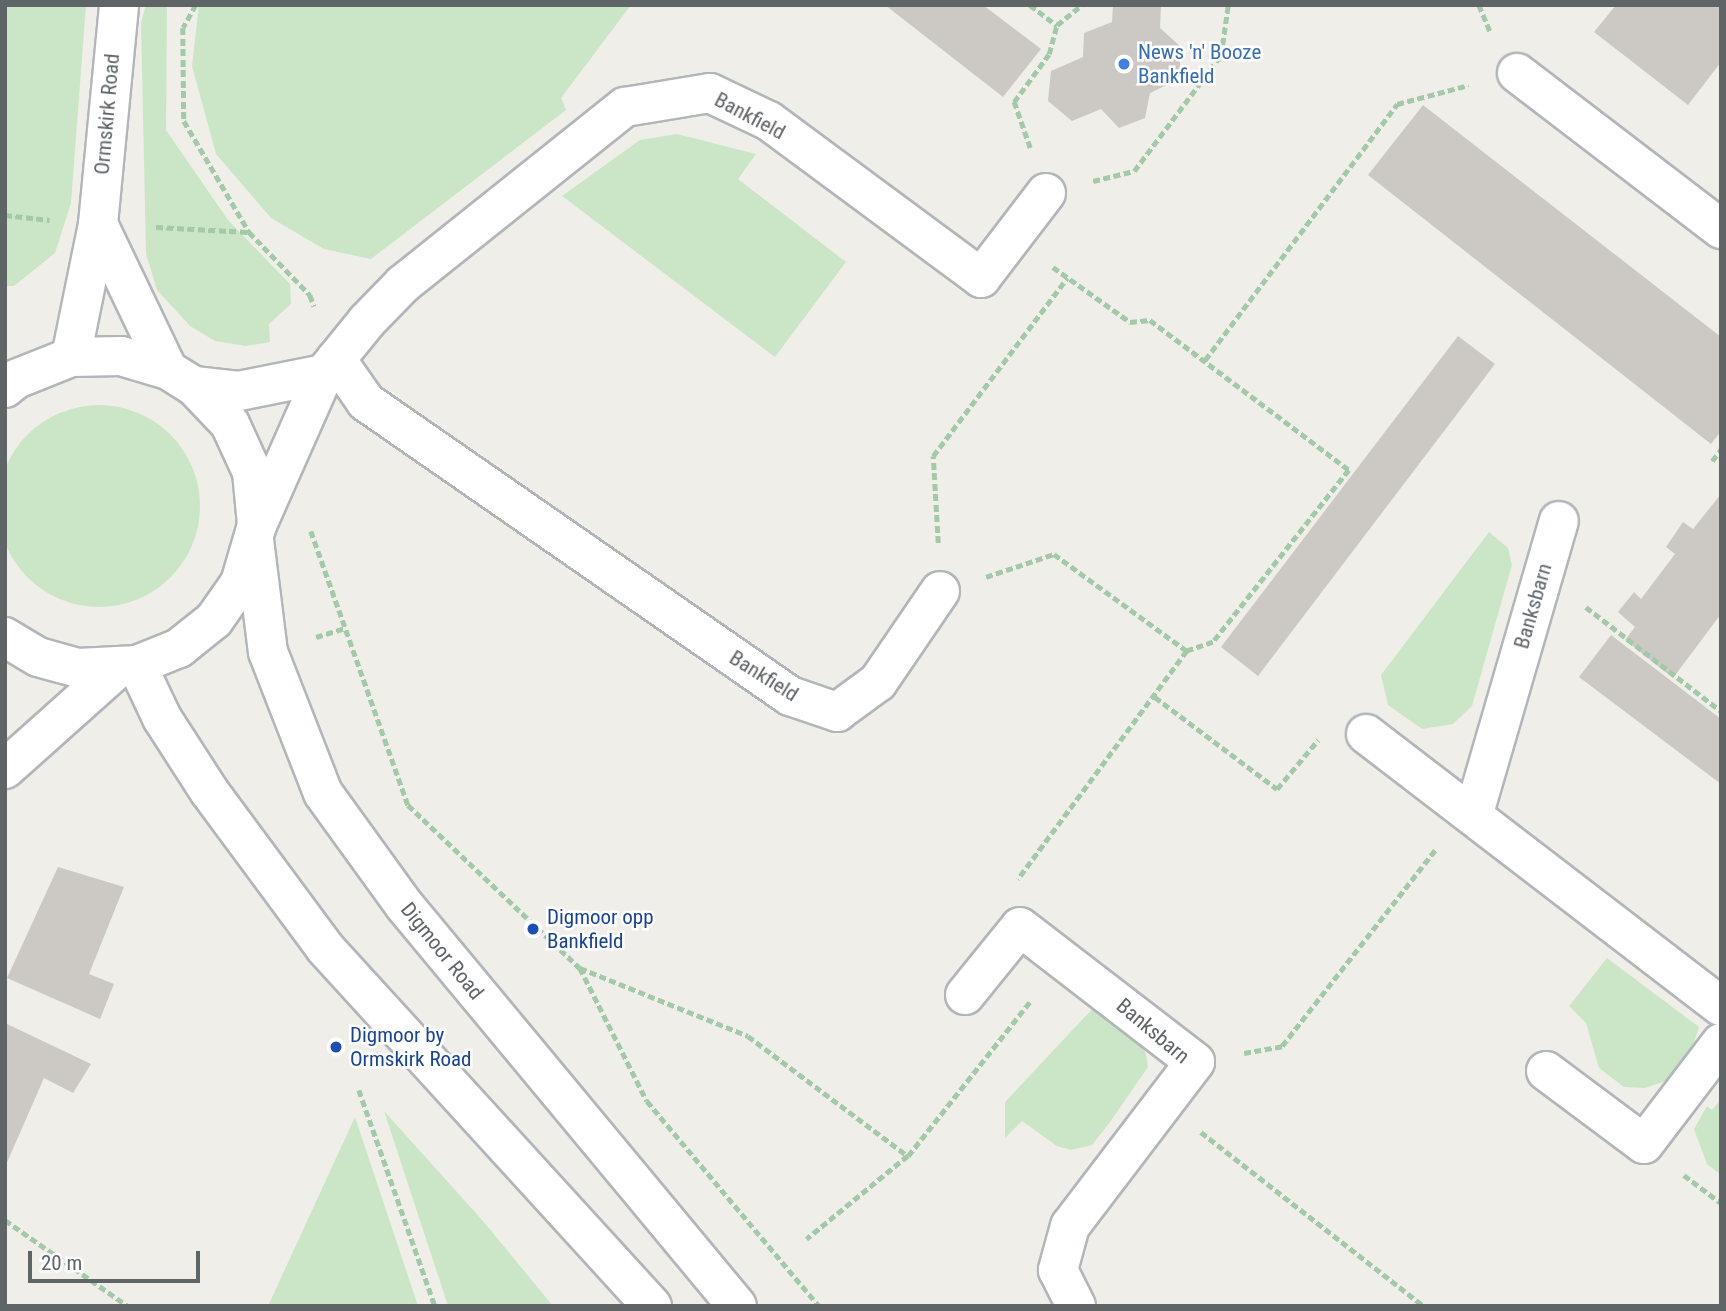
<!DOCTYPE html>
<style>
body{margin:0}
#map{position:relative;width:1726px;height:1311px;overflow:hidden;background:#f0eee8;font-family:"Roboto Condensed",sans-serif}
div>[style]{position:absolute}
.green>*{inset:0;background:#cbe6c7}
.round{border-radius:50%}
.building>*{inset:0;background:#ccc9c5}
.path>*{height:4.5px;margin-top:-2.25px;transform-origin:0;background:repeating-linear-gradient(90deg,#a2c9a8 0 7px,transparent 0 10.5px)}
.roads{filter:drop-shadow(2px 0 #b3b6b9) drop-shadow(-2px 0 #b3b6b9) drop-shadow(0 2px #b3b6b9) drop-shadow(0 -2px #b3b6b9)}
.minor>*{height:38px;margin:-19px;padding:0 19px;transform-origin:19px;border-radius:19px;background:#fff}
.tertiary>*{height:38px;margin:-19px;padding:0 19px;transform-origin:19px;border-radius:19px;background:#fff}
.dots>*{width:19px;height:19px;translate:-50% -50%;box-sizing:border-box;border:4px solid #fff;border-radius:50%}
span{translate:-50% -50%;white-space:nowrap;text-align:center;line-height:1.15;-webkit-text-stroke:5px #fff;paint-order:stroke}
.shop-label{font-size:21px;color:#366cbe}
.left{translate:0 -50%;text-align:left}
.street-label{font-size:21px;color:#5f6467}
.transit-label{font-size:21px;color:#164399}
.frame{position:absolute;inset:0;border:7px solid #5f6467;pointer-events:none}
.scale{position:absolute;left:28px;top:1251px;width:172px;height:32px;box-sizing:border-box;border:4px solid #5f6467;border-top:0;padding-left:9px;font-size:21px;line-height:24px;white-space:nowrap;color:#5f6467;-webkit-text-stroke:5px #fff;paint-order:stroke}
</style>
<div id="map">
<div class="green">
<div style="clip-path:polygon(5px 5px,86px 5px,71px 203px,55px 253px,14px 286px,5px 286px)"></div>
<div style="clip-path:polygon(146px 5px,167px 5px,166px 130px,228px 220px,290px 284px,291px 304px,269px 324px,270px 342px,246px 346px,215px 341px,190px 326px,157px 290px,146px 254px,141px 23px)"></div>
<div style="clip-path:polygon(199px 5px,631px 5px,561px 98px,566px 110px,371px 259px,324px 249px,271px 218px,216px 154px,192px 66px)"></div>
<div style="clip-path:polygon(677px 134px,756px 154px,738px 179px,846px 262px,775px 357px,562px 196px,640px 140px)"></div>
<div class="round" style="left:-2px;top:405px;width:202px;height:202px"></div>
<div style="clip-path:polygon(1489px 532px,1508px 548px,1512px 565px,1472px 706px,1453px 724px,1422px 729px,1388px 705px,1381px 675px)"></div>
<div style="clip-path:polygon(1607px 958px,1699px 1027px,1691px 1051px,1666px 1081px,1645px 1088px,1624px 1087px,1599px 1068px,1586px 1023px,1569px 1006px)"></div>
<div style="clip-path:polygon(1095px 1006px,1139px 1038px,1146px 1055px,1148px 1067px,1110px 1122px,1092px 1145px,1071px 1150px,1057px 1146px,1022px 1121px,1005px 1138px,1005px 1102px)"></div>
<div style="clip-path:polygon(1721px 1099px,1721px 1175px,1707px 1164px,1694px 1129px,1707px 1106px,1712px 1110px)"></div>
<div style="clip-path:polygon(384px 1111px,483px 1221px,553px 1306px,448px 1306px)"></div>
<div style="clip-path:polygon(355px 1117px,418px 1306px,268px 1306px)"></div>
</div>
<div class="building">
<div style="clip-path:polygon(885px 5px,983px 5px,1041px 49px,1003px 97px)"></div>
<div style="clip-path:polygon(1113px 5px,1161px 5px,1160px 28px,1181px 47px,1179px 79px,1150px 93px,1145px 118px,1119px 128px,1101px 109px,1072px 121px,1048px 101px,1051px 71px,1083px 57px,1084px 33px,1112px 22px)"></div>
<div style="clip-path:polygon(1616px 5px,1721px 5px,1721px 62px,1688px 105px,1594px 32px)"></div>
<div style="clip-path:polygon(1423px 105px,1721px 337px,1721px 431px,1711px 444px,1368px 175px)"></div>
<div style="clip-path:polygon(1458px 336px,1495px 364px,1258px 676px,1221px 647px)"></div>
<div style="clip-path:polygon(1721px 494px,1721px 614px,1673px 678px,1625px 640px,1635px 627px,1618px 612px,1634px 592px,1641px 599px,1675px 554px,1666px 547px,1683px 522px,1693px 529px)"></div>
<div style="clip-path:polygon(1611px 635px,1721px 719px,1721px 784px,1579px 677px)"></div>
<div style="clip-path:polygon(58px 867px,124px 887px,89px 974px,114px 984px,100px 1019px,7px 978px)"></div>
<div style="clip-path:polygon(5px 1023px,91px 1064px,73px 1093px,44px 1078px,5px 1167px)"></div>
</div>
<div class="path">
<div style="left:196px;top:5px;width:26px;rotate:119deg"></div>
<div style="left:183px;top:28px;width:93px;rotate:89.4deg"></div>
<div style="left:184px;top:121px;width:129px;rotate:59.6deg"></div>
<div style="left:249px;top:232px;width:88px;rotate:45.9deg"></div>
<div style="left:310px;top:295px;width:12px;rotate:70deg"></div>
<div style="left:1030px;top:5px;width:34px;rotate:37deg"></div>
<div style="left:1057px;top:25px;width:32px;rotate:-39deg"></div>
<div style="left:1479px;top:5px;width:30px;rotate:67deg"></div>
<div style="left:1030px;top:148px;width:49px;rotate:-109.2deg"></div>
<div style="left:1014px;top:102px;width:59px;rotate:-53.9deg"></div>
<div style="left:1049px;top:54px;width:30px;rotate:-75deg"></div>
<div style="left:1093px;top:181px;width:42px;rotate:-13.7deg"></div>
<div style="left:1134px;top:171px;width:145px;rotate:-53.1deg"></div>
<div style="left:1221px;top:55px;width:50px;rotate:-82deg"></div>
<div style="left:5px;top:215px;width:45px;rotate:6.3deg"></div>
<div style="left:156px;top:227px;width:93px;rotate:3.1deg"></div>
<div style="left:1053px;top:267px;width:95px;rotate:35.5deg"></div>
<div style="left:1130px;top:322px;width:20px;rotate:-6deg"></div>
<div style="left:1150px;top:320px;width:249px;rotate:37deg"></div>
<div style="left:1349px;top:470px;width:219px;rotate:128.3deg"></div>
<div style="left:1213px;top:642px;width:28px;rotate:161deg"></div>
<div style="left:1205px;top:360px;width:320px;rotate:-53.1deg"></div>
<div style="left:1397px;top:104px;width:74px;rotate:-14.8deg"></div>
<div style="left:1712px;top:461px;width:15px;rotate:-53deg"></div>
<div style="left:311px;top:531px;width:291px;rotate:70.5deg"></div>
<div style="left:408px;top:805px;width:237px;rotate:43.5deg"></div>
<div style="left:580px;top:968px;width:149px;rotate:63.3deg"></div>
<div style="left:647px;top:1101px;width:268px;rotate:50deg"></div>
<div style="left:938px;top:543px;width:87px;rotate:-93.3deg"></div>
<div style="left:933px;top:456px;width:223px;rotate:-53deg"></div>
<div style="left:986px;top:577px;width:72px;rotate:-18.7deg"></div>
<div style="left:1054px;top:554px;width:165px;rotate:36.1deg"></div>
<div style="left:1187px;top:651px;width:284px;rotate:126.5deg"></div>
<div style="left:1586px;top:607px;width:170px;rotate:37.6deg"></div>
<div style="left:316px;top:637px;width:30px;rotate:-17deg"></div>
<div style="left:1155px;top:697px;width:153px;rotate:37deg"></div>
<div style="left:1277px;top:789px;width:64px;rotate:-50.1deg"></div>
<div style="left:580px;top:968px;width:181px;rotate:22deg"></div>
<div style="left:748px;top:1036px;width:200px;rotate:36.9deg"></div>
<div style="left:908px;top:1156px;width:131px;rotate:140.6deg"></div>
<div style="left:1244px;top:1053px;width:39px;rotate:-10deg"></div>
<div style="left:1282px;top:1046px;width:250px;rotate:-52deg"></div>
<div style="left:359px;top:1090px;width:229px;rotate:70.6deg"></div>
<div style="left:1201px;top:1132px;width:283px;rotate:38deg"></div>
<div style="left:908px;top:1156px;width:199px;rotate:-51.7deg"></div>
<div style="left:1684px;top:1175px;width:46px;rotate:37.1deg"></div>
<div style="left:5px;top:1220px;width:150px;rotate:35deg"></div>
</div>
<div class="roads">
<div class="minor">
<div style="left:1517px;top:73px;width:257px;rotate:37.4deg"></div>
<div style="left:98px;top:224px;width:162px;rotate:64.4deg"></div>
<div style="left:71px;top:357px;width:136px;rotate:-78.5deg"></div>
<div style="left:98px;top:224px;width:220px;rotate:-84.5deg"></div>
<div style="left:336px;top:359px;width:52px;rotate:55.1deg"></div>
<div style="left:366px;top:402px;width:516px;rotate:34.74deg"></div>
<div style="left:790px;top:696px;width:50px;rotate:18.8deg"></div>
<div style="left:837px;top:712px;width:51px;rotate:-36.2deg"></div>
<div style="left:878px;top:682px;width:110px;rotate:-55.7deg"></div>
<div style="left:194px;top:386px;width:45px;rotate:6.3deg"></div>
<div style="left:239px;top:391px;width:87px;rotate:-11.3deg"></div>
<div style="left:257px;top:525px;width:165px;rotate:-66.1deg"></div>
<div style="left:324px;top:374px;width:68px;rotate:-50.9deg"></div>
<div style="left:367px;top:321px;width:52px;rotate:-45.8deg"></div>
<div style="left:403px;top:284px;width:284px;rotate:-38.6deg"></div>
<div style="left:625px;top:107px;width:86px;rotate:-9.4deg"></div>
<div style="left:710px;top:93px;width:65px;rotate:25.4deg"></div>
<div style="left:769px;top:121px;width:264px;rotate:36.5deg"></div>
<div style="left:981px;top:278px;width:107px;rotate:-52.6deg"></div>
<div style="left:1366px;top:734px;width:447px;rotate:37.5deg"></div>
<div style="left:5px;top:769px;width:152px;rotate:-41.8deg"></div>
<div style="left:1474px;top:813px;width:304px;rotate:-73.8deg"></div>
<div style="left:965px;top:995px;width:87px;rotate:-51deg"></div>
<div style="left:1020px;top:927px;width:221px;rotate:37.6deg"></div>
<div style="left:1195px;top:1062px;width:206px;rotate:127.3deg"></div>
<div style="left:1070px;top:1226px;width:46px;rotate:105.3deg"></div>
<div style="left:1058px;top:1270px;width:40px;rotate:63.4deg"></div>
<div style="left:1546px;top:1071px;width:122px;rotate:36.7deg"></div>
<div style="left:1644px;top:1144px;width:127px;rotate:-52.7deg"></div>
</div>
<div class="tertiary">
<div style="left:5px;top:388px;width:14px;rotate:-39deg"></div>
<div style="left:16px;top:379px;width:59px;rotate:-21.8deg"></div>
<div style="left:71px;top:357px;width:50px;rotate:-1.1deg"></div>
<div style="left:121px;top:356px;width:49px;rotate:16.6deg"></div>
<div style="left:168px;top:370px;width:31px;rotate:32deg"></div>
<div style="left:194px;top:386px;width:52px;rotate:46.5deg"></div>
<div style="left:230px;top:424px;width:53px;rotate:65.4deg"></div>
<div style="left:252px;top:472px;width:53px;rotate:84.6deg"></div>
<div style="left:257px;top:525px;width:60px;rotate:106.3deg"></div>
<div style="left:240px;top:583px;width:45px;rotate:125.1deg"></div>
<div style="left:214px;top:620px;width:45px;rotate:141.3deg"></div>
<div style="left:179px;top:648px;width:45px;rotate:158deg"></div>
<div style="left:137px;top:665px;width:59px;rotate:177.1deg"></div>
<div style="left:78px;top:668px;width:41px;rotate:-164.6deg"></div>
<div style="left:38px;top:657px;width:39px;rotate:-149deg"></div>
<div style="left:254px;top:540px;width:113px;rotate:82.9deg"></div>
<div style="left:268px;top:652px;width:151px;rotate:68.7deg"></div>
<div style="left:323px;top:793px;width:138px;rotate:54.1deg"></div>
<div style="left:404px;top:905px;width:521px;rotate:50.29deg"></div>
<div style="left:137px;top:665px;width:59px;rotate:64.7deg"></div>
<div style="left:162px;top:718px;width:87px;rotate:57.2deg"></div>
<div style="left:209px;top:791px;width:195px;rotate:53.5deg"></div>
<div style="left:325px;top:948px;width:485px;rotate:47.6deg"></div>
</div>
</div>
<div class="dots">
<div style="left:1124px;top:64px;background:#3f7fe0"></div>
<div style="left:533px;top:929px;background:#1a4fb4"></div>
<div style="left:336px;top:1047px;background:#1a4fb4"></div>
</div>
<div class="shop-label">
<span class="left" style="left:1138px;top:64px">News 'n' Booze<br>Bankfield</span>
</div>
<div class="street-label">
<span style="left:107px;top:114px;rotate:-85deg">Ormskirk Road</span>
<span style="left:750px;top:116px;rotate:28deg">Bankfield</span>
<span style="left:1533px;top:606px;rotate:-74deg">Banksbarn</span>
<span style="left:764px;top:676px;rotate:32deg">Bankfield</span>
<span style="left:442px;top:951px;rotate:51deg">Digmoor Road</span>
<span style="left:1153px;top:1031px;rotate:40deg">Banksbarn</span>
</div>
<div class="transit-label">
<span class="left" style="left:547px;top:929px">Digmoor opp<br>Bankfield</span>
<span class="left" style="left:350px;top:1047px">Digmoor by<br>Ormskirk Road</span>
</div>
<div class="frame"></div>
<div class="scale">20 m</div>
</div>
